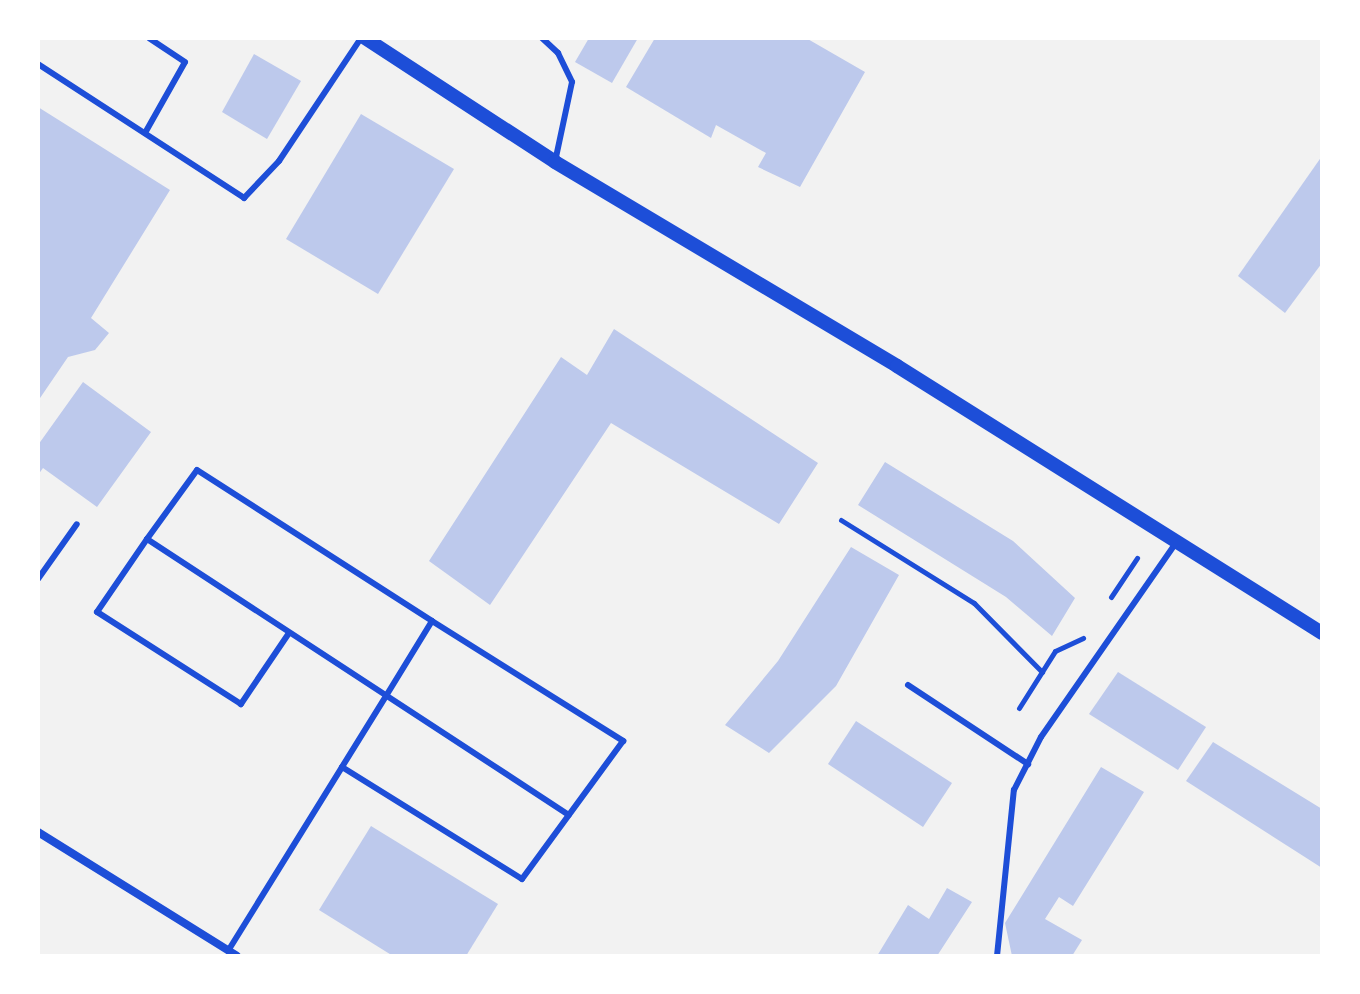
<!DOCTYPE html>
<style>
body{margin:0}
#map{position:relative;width:1360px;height:994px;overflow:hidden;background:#f2f2f2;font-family:Mulish,sans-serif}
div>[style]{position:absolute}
.building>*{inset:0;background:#bdc9ec}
.path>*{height:5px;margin:-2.5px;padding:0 2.5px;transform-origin:2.5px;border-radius:2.5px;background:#1d4ed8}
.service>*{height:6px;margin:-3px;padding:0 3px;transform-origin:3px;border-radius:3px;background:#1d4ed8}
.minor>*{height:8px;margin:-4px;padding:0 4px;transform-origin:4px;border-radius:4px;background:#1d4ed8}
.tertiary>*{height:14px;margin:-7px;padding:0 7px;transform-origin:7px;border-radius:7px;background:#1d4ed8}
span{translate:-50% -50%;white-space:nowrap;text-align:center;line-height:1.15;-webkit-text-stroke:6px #fff;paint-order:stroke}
.frame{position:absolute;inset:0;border:40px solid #fff;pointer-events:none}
</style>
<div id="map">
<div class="building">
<div style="clip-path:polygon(589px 38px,638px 38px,612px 83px,575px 62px)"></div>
<div style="clip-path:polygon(655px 38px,806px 38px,865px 72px,800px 187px,758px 167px,766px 153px,716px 125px,711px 138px,626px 87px)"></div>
<div style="clip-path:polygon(254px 54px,301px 81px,267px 139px,222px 112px)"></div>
<div style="clip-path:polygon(38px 107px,170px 190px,91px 318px,109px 333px,95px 350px,68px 357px,38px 401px)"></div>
<div style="clip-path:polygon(361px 114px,454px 169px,378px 294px,286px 239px)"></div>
<div style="clip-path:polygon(1322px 156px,1322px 263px,1285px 313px,1238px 276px)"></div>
<div style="clip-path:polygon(614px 329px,818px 463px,779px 524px,611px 423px,490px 605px,429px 561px,561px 357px,587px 375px)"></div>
<div style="clip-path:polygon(83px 382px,151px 432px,97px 507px,43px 468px,38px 475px,38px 445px)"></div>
<div style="clip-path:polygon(885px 462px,1013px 541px,1075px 598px,1052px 636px,1006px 597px,858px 505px)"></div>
<div style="clip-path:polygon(851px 547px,899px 575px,836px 686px,769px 753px,725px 725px,778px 661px)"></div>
<div style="clip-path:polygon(1118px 672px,1206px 727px,1178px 770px,1089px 714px)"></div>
<div style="clip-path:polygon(856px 721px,952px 783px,923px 827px,828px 764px)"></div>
<div style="clip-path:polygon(1213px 742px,1322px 809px,1322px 868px,1186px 781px)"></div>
<div style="clip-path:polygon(1101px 767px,1144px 792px,1073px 906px,1059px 897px,1045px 919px,1082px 940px,1072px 956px,1012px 956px,1005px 923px)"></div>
<div style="clip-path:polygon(371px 826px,498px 904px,466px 956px,393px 956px,319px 910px)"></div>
<div style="clip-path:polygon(947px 888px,972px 902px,937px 956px,877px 956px,908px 905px,929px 919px)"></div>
</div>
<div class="path">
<div style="left:841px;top:520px;width:157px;rotate:32deg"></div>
<div style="left:974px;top:603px;width:97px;rotate:45.4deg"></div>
<div style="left:1111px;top:597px;width:47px;rotate:-56.3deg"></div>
<div style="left:1019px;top:708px;width:67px;rotate:-57.7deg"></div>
<div style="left:1055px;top:651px;width:31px;rotate:-25deg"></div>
</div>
<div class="service">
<div style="left:542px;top:38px;width:22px;rotate:43deg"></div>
<div style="left:558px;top:53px;width:32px;rotate:64deg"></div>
<div style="left:572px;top:82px;width:82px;rotate:102deg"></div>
<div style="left:38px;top:64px;width:246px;rotate:33deg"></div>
<div style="left:244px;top:198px;width:51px;rotate:-46.6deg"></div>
<div style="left:279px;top:161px;width:148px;rotate:-56.3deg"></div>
<div style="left:145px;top:133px;width:81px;rotate:-60.6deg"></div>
<div style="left:185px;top:62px;width:43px;rotate:-146.3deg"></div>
<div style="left:147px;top:539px;width:85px;rotate:-54.1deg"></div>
<div style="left:197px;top:470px;width:279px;rotate:32.7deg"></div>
<div style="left:38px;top:579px;width:67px;rotate:-54.7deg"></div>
<div style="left:289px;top:633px;width:86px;rotate:124.1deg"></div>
<div style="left:241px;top:704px;width:171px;rotate:-147.4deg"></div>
<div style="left:97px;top:612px;width:88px;rotate:-55.6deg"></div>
<div style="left:147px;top:539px;width:504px;rotate:33.19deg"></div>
<div style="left:908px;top:685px;width:144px;rotate:33.4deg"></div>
<div style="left:228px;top:951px;width:216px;rotate:-58.2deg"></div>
<div style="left:342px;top:767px;width:84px;rotate:-58.2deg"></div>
<div style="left:386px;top:696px;width:88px;rotate:-58.5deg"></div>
<div style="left:432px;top:621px;width:226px;rotate:32.1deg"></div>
<div style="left:623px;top:741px;width:171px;rotate:126.2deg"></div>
<div style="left:522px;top:879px;width:212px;rotate:-148.1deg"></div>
<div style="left:997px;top:956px;width:167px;rotate:-84.2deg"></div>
<div style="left:1014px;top:790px;width:59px;rotate:-63deg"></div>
<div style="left:1041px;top:737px;width:239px;rotate:-55.2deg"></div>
</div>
<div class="minor">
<div style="left:38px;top:832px;width:234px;rotate:31.9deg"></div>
</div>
<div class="tertiary">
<div style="left:365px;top:38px;width:227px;rotate:33.1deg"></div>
<div style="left:555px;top:162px;width:398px;rotate:30.8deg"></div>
<div style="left:897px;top:366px;width:502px;rotate:32.14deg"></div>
</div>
<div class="frame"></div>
</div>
